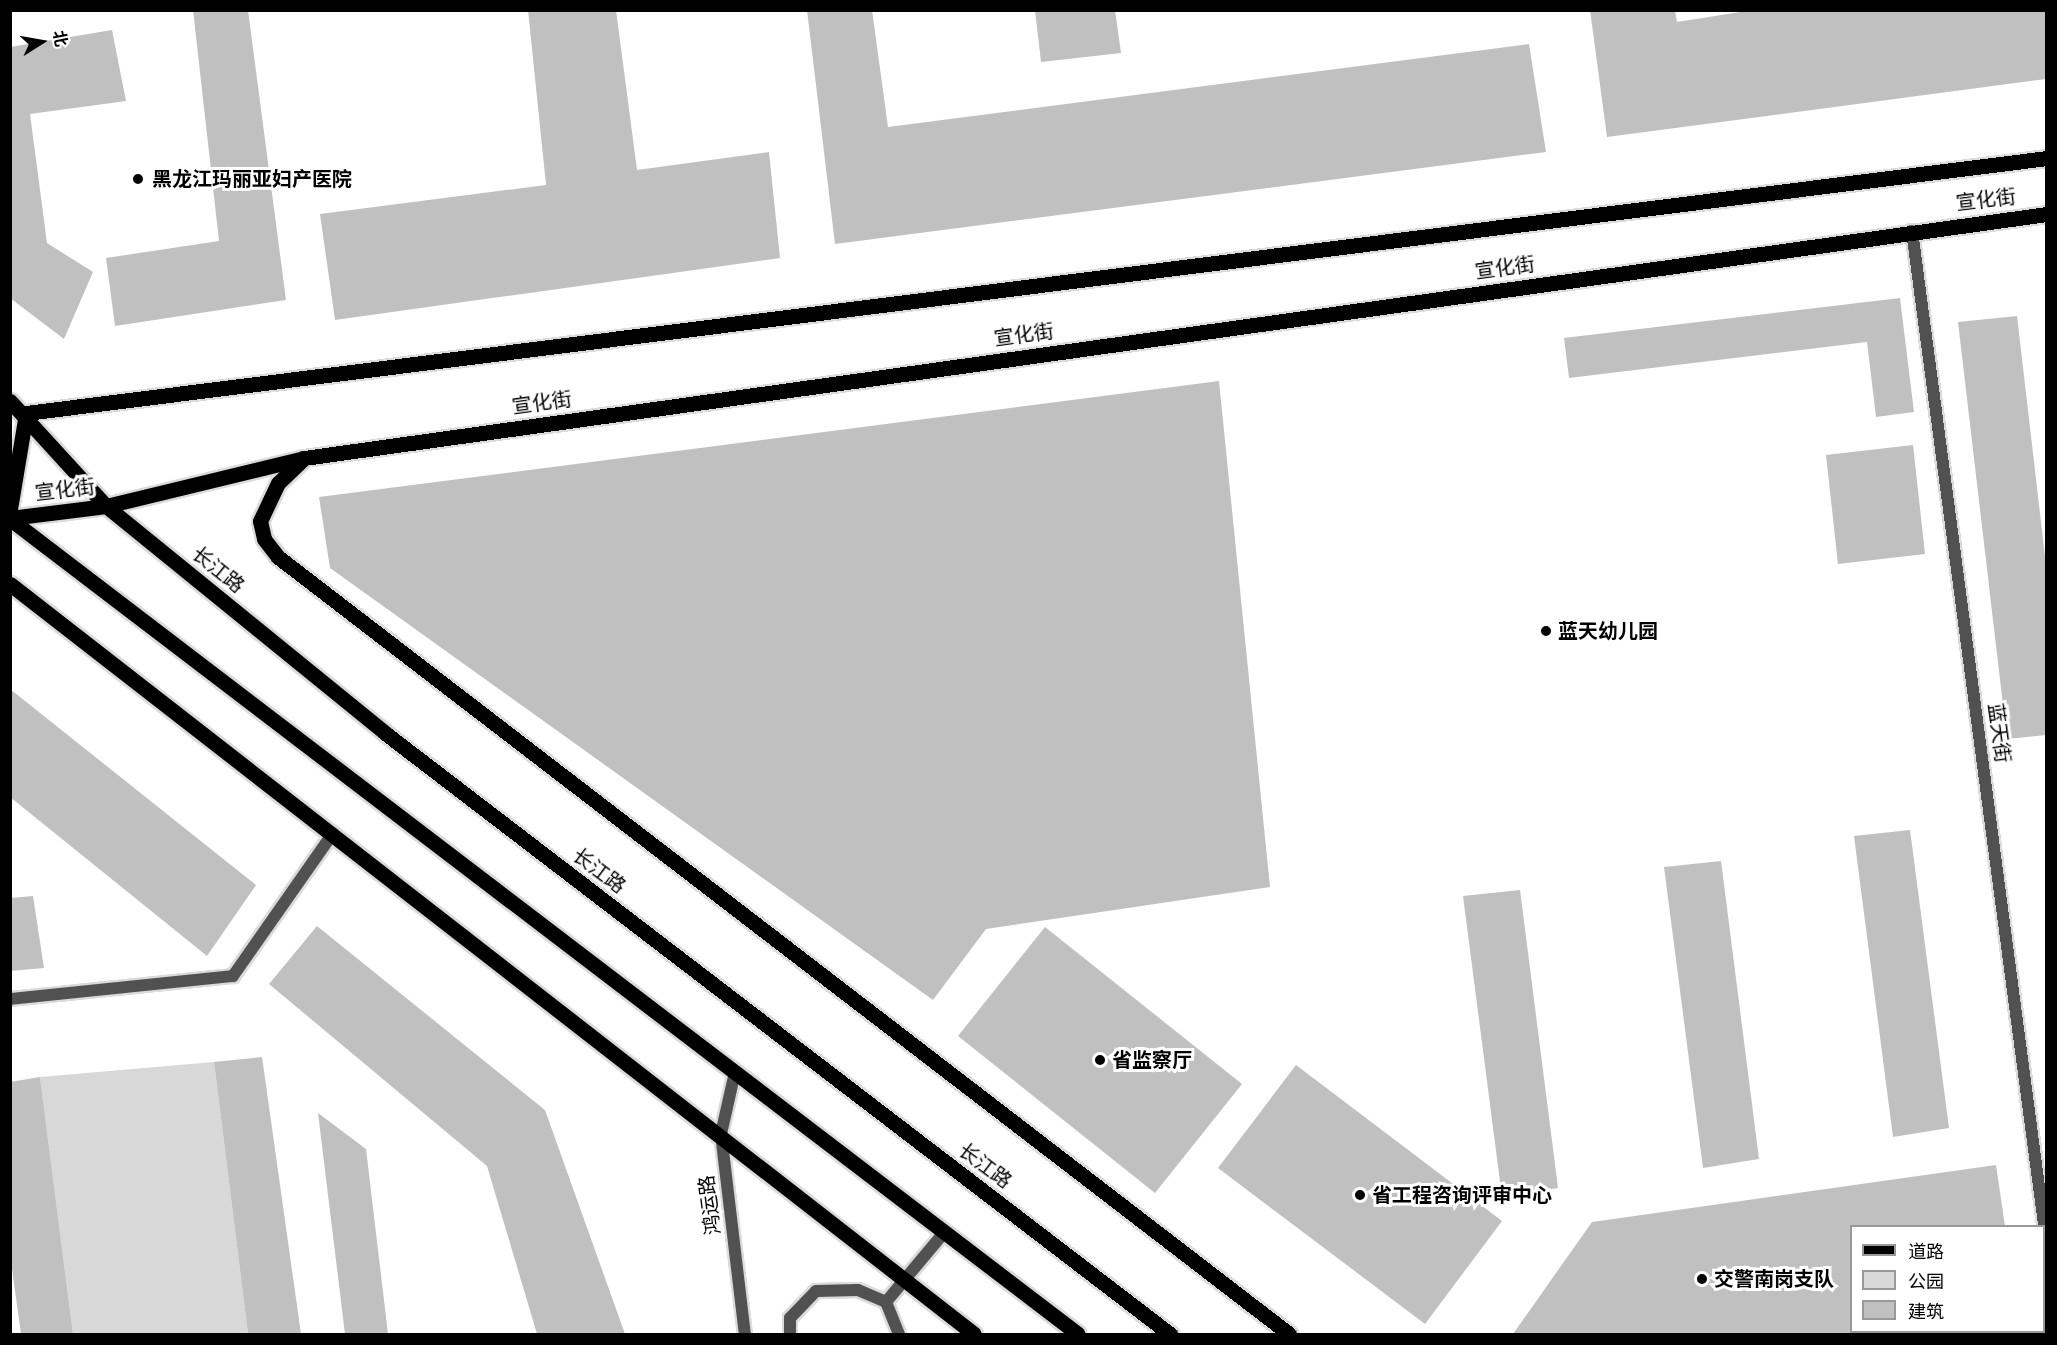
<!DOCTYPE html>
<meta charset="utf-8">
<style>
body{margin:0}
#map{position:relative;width:2057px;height:1345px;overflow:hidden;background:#fff;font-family:Cabin,"Noto Sans SC",sans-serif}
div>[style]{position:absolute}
.green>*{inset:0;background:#d8d8d8}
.building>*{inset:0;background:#c0c0c0}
.roads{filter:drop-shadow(2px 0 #dbdbdb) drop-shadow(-2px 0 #dbdbdb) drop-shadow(0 2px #dbdbdb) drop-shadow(0 -2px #dbdbdb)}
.lane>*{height:12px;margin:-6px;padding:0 6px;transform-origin:6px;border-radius:6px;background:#515151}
.street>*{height:12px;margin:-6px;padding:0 6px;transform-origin:6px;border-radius:6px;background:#515151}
.primary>*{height:15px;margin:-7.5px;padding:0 7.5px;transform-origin:7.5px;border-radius:7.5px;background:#000}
.dots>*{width:16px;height:16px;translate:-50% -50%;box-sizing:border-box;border:3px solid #fff;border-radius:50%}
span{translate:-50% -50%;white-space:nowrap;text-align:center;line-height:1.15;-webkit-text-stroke:6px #fff;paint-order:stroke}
.poi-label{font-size:20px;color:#000;font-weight:700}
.left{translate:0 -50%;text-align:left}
.street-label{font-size:20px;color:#000}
.frame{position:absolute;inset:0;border:12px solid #000;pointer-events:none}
.legend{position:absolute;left:1850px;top:1225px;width:195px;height:108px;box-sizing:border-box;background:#fff;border:2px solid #999;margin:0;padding:8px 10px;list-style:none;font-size:18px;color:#000}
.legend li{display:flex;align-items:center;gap:12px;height:30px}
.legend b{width:30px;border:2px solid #999}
.north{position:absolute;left:12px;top:12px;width:60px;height:60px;-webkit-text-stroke:4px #fff;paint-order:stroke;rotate:79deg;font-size:16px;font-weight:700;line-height:24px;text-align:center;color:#000}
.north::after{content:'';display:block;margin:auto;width:21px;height:27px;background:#000;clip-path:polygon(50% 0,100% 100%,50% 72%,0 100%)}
</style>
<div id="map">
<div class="green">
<div style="clip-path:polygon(214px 1062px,248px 1334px,73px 1334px,40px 1077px)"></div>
</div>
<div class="building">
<div style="clip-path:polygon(193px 10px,248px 10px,286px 300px,115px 326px,106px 258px,219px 241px)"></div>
<div style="clip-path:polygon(528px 10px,616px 10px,637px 170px,769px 152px,780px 258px,335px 320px,320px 214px,546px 185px)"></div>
<div style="clip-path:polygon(807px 10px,872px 10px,888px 127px,1529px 44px,1546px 152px,835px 244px)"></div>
<div style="clip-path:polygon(1035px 10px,1115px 10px,1121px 53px,1041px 62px)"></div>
<div style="clip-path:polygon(1590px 10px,1675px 10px,1677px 22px,1753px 10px,2046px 10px,2046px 79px,1607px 137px)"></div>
<div style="clip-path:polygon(112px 30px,126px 101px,30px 114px,47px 243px,93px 272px,64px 339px,10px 298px,10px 47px)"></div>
<div style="clip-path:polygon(1900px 298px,1914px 412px,1876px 417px,1867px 342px,1569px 378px,1564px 338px)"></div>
<div style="clip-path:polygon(2017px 316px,2046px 565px,2046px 735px,2007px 739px,1958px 322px)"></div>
<div style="clip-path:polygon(1219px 381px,1270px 887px,986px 929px,933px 1000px,330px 568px,319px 497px)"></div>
<div style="clip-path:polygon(1913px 445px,1925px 554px,1838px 564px,1826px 455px)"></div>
<div style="clip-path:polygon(10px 689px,256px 885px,207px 956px,10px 797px)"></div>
<div style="clip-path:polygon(1910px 830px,1949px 1128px,1893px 1137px,1854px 836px)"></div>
<div style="clip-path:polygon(1721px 861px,1759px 1159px,1703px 1168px,1664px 867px)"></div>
<div style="clip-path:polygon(1520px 890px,1558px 1188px,1502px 1197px,1463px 896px)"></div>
<div style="clip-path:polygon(33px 896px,44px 968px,10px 971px,10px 898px)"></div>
<div style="clip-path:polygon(317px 926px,545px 1110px,625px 1334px,537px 1334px,487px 1166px,269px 984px)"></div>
<div style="clip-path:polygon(1045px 927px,1242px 1084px,1155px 1193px,958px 1036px)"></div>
<div style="clip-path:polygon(262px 1057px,301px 1334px,248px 1334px,214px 1062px)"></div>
<div style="clip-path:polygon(1296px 1065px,1502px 1221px,1425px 1324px,1218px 1168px)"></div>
<div style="clip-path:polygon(40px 1077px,73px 1334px,21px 1334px,10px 1254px,10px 1082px)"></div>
<div style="clip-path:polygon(318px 1113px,366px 1149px,388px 1334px,345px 1334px)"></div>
<div style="clip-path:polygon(1996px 1165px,2005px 1226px,1852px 1226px,1852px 1332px,1969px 1334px,1513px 1334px,1592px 1222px)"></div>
</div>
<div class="roads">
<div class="lane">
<div style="left:886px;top:1302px;width:87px;rotate:-50.1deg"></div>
<div style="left:790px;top:1334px;width:16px;rotate:-90deg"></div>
<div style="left:790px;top:1318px;width:37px;rotate:-46deg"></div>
<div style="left:816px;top:1291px;width:42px;rotate:-1.4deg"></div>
<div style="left:858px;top:1290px;width:30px;rotate:23deg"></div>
<div style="left:886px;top:1302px;width:35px;rotate:68deg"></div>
</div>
<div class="street">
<div style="left:1912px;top:231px;width:1017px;rotate:82.43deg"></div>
<div style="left:10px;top:999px;width:224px;rotate:-5.9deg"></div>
<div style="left:233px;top:976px;width:174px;rotate:-55deg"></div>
<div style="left:735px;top:1072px;width:64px;rotate:102.7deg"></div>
<div style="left:721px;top:1134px;width:201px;rotate:83.2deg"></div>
<div style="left:2044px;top:1330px;width:5px;rotate:-68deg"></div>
</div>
<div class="primary">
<div style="left:10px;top:401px;width:142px;rotate:47.6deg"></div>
<div style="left:106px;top:506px;width:360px;rotate:39.1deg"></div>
<div style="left:385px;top:733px;width:989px;rotate:37.44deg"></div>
<div style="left:26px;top:413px;width:2036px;rotate:-7.19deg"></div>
<div style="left:302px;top:460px;width:33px;rotate:136deg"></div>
<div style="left:278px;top:483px;width:42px;rotate:115.3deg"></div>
<div style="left:260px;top:521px;width:18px;rotate:77deg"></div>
<div style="left:264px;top:539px;width:23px;rotate:52deg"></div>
<div style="left:278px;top:557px;width:1275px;rotate:37.54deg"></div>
<div style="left:10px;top:509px;width:97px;rotate:-80.5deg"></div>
<div style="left:10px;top:518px;width:97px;rotate:-7.1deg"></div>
<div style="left:106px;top:506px;width:204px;rotate:-13.6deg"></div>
<div style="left:304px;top:458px;width:1759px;rotate:-7.97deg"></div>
<div style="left:10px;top:519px;width:1343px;rotate:37.35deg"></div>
<div style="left:10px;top:584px;width:1221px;rotate:37.88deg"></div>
</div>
</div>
<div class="dots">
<div style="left:138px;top:179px;background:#000"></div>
<div style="left:1546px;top:631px;background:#000"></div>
<div style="left:1100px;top:1060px;background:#000"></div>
<div style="left:1360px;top:1195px;background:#000"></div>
<div style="left:1702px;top:1279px;background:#000"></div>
</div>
<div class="poi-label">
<span class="left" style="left:152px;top:179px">黑龙江玛丽亚妇产医院</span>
<span class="left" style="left:1558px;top:631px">蓝天幼儿园</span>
<span class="left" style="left:1112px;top:1060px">省监察厅</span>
<span class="left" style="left:1372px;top:1195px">省工程咨询评审中心</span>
<span class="left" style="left:1714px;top:1279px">交警南岗支队</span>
</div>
<div class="street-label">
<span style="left:1986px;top:200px;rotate:-7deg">宣化街</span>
<span style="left:1505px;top:268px;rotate:-8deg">宣化街</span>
<span style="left:1024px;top:335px;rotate:-8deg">宣化街</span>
<span style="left:542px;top:403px;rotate:-8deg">宣化街</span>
<span style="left:65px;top:490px;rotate:-7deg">宣化街</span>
<span style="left:218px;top:570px;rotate:39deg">长江路</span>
<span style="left:1999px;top:733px;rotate:82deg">蓝天街</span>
<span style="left:599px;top:871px;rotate:37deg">长江路</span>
<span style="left:985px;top:1166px;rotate:37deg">长江路</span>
<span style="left:710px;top:1205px;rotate:-97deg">鸿运路</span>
</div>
<div class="frame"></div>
<ul class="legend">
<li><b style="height:8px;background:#000"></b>道路</li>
<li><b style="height:16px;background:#d8d8d8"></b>公园</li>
<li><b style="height:16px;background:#c0c0c0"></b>建筑</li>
</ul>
<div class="north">北</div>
</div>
